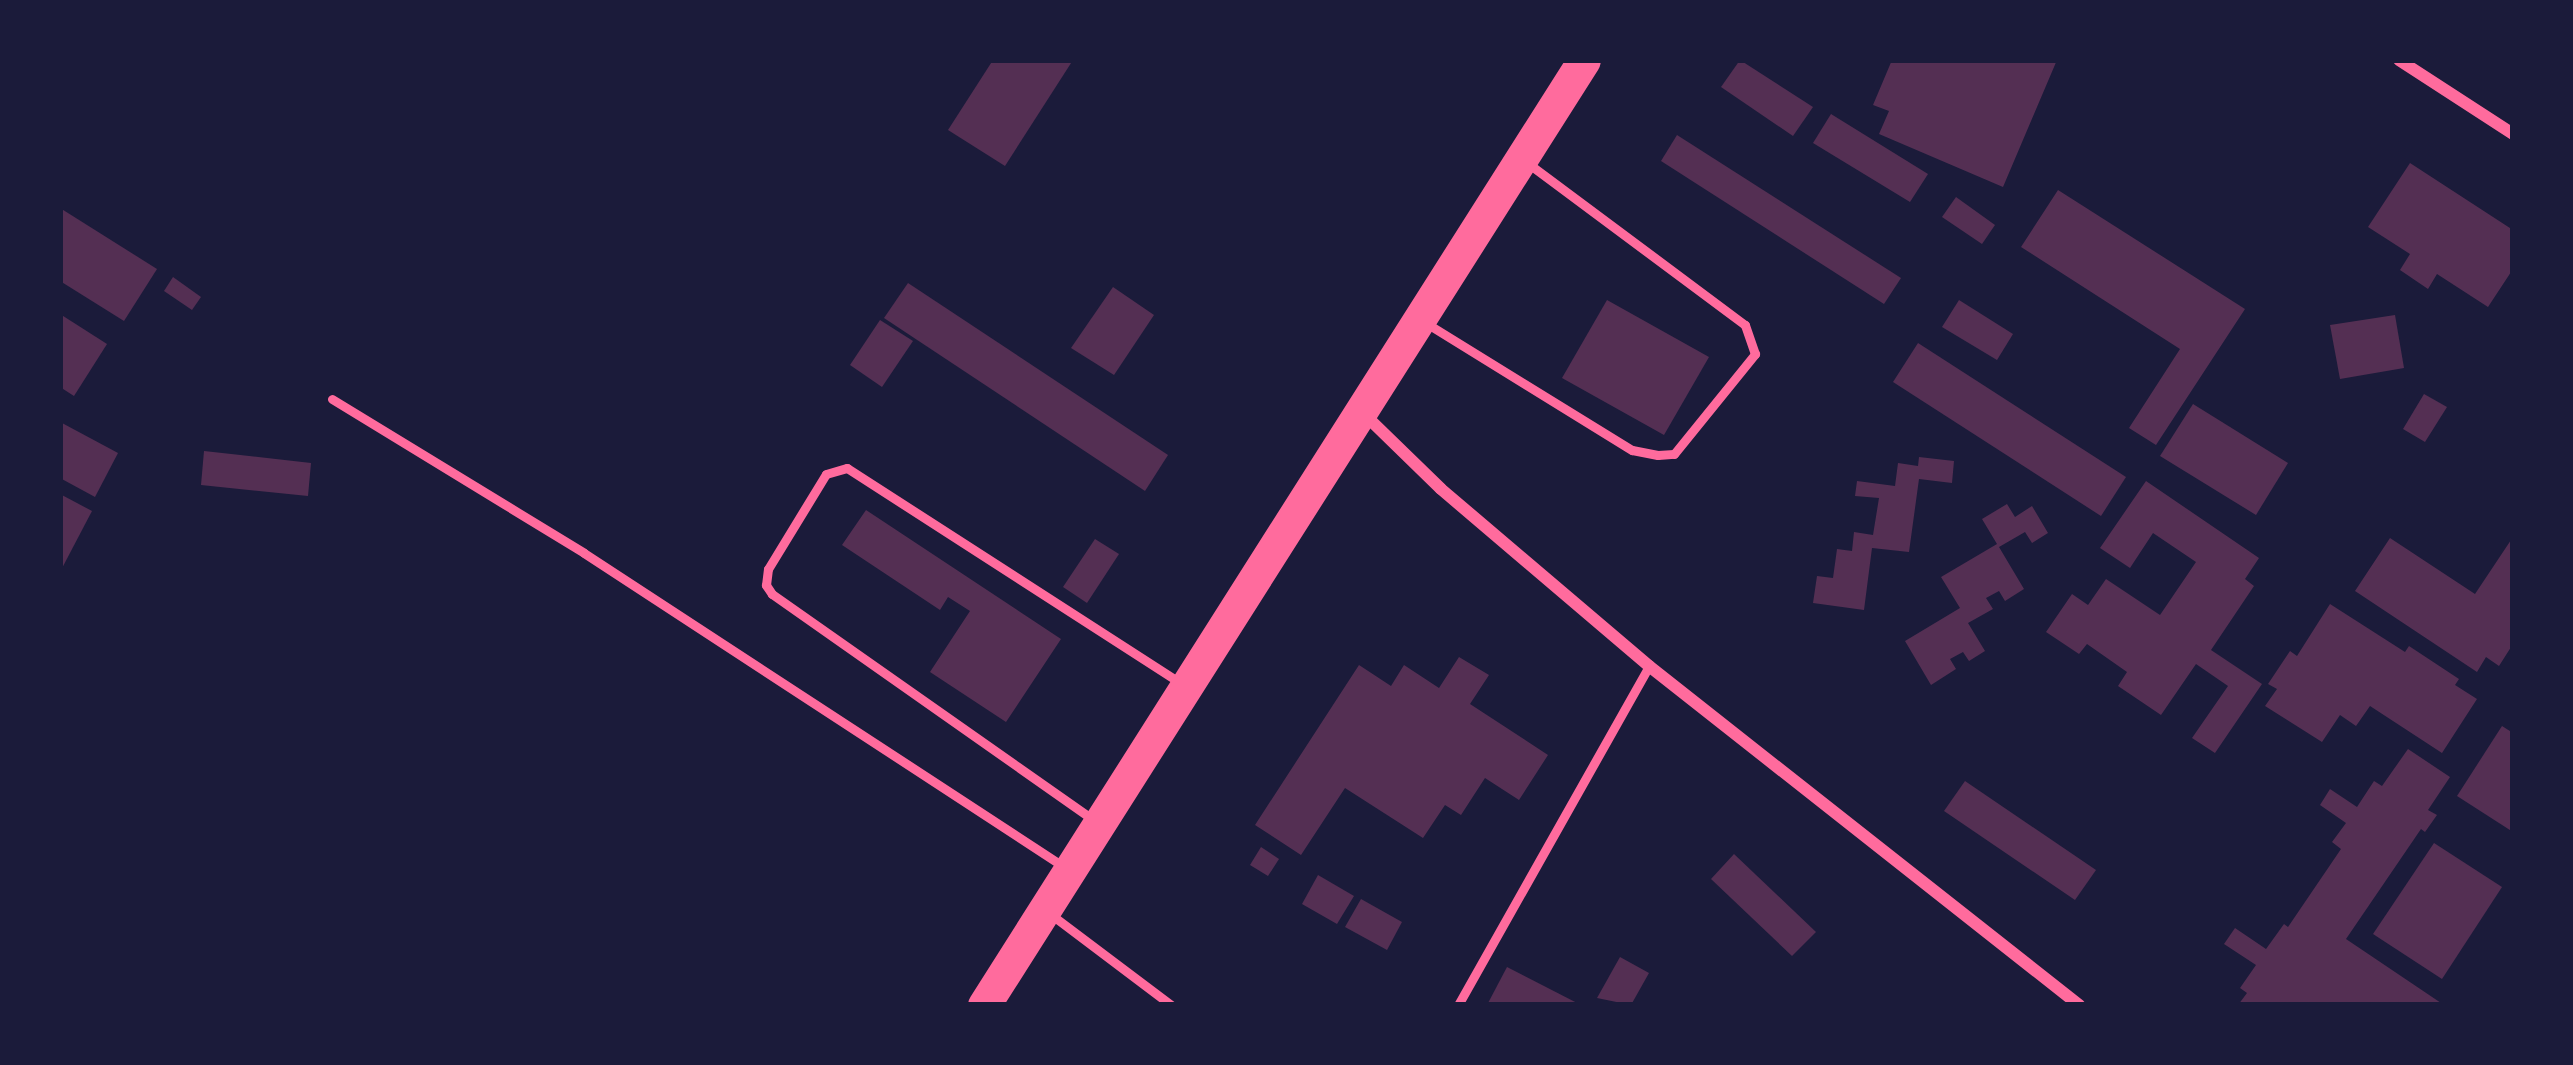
<!DOCTYPE html>
<style>
body{margin:0}
#map{position:relative;width:2573px;height:1065px;overflow:hidden;background:#1b1b3a;font-family:"Work Sans",sans-serif}
div>[style]{position:absolute}
.building>*{inset:0;background:#542f53}
.service>*{height:9px;margin:-4.5px;padding:0 4.5px;transform-origin:4.5px;border-radius:4.5px;background:#ff6b9d}
.minor>*{height:12px;margin:-6px;padding:0 6px;transform-origin:6px;border-radius:6px;background:#ff6b9d}
.trunk>*{height:33px;margin:-16.5px;padding:0 16.5px;transform-origin:16.5px;border-radius:16.5px;background:#ff6b9d}
span{translate:-50% -50%;white-space:nowrap;text-align:center;line-height:1.15;-webkit-text-stroke:12px #1b1b3a;paint-order:stroke}
.frame{position:absolute;inset:0;border:63px solid #1b1b3a;pointer-events:none}
</style>
<div id="map">
<div class="building">
<div style="clip-path:polygon(993px 60px,1073px 60px,1005px 166px,948px 130px)"></div>
<div style="clip-path:polygon(1740px 60px,1813px 107px,1793px 136px,1721px 87px)"></div>
<div style="clip-path:polygon(1892px 60px,2057px 60px,2003px 187px,1879px 134px,1889px 111px,1873px 105px)"></div>
<div style="clip-path:polygon(1831px 114px,1928px 174px,1910px 202px,1813px 143px)"></div>
<div style="clip-path:polygon(1677px 135px,1901px 278px,1884px 304px,1661px 161px)"></div>
<div style="clip-path:polygon(2410px 163px,2513px 230px,2513px 269px,2488px 307px,2437px 274px,2428px 289px,2400px 270px,2410px 254px,2368px 227px)"></div>
<div style="clip-path:polygon(2058px 190px,2245px 309px,2156px 445px,2129px 428px,2180px 349px,2021px 247px)"></div>
<div style="clip-path:polygon(1956px 197px,1995px 225px,1982px 244px,1942px 217px)"></div>
<div style="clip-path:polygon(60px 208px,157px 269px,124px 321px,60px 281px)"></div>
<div style="clip-path:polygon(173px 277px,201px 297px,192px 310px,164px 291px)"></div>
<div style="clip-path:polygon(908px 283px,1168px 455px,1145px 491px,884px 318px)"></div>
<div style="clip-path:polygon(1113px 287px,1154px 315px,1114px 375px,1071px 348px)"></div>
<div style="clip-path:polygon(1607px 300px,1709px 357px,1664px 435px,1562px 378px)"></div>
<div style="clip-path:polygon(1959px 300px,2013px 334px,1997px 360px,1942px 327px)"></div>
<div style="clip-path:polygon(60px 314px,107px 344px,74px 396px,60px 387px)"></div>
<div style="clip-path:polygon(2395px 315px,2404px 368px,2340px 379px,2330px 325px)"></div>
<div style="clip-path:polygon(880px 320px,913px 341px,882px 387px,850px 365px)"></div>
<div style="clip-path:polygon(1918px 343px,2126px 477px,2101px 516px,1893px 382px)"></div>
<div style="clip-path:polygon(2424px 394px,2447px 407px,2425px 442px,2403px 429px)"></div>
<div style="clip-path:polygon(2193px 404px,2288px 463px,2256px 515px,2160px 456px)"></div>
<div style="clip-path:polygon(62px 423px,118px 453px,95px 497px,60px 478px)"></div>
<div style="clip-path:polygon(204px 451px,311px 463px,308px 496px,201px 485px)"></div>
<div style="clip-path:polygon(1919px 457px,1954px 461px,1952px 483px,1919px 479px,1909px 552px,1872px 548px,1864px 610px,1813px 603px,1817px 576px,1833px 578px,1837px 549px,1852px 551px,1854px 532px,1873px 535px,1879px 498px,1855px 496px,1857px 481px,1895px 486px,1898px 463px,1918px 466px)"></div>
<div style="clip-path:polygon(2146px 481px,2259px 558px,2245px 579px,2254px 586px,2211px 650px,2262px 684px,2215px 753px,2192px 738px,2228px 686px,2196px 664px,2161px 715px,2118px 686px,2127px 672px,2087px 644px,2079px 654px,2046px 632px,2072px 594px,2088px 605px,2106px 579px,2160px 615px,2196px 562px,2153px 533px,2130px 568px,2100px 548px)"></div>
<div style="clip-path:polygon(60px 494px,92px 511px,60px 572px)"></div>
<div style="clip-path:polygon(2007px 504px,2015px 517px,2032px 506px,2048px 533px,2032px 543px,2025px 532px,1999px 547px,2024px 589px,2005px 601px,1999px 591px,1986px 598px,1993px 609px,1968px 623px,1985px 651px,1969px 661px,1963px 652px,1950px 659px,1956px 669px,1931px 685px,1905px 641px,1960px 608px,1941px 577px,1997px 544px,1982px 519px)"></div>
<div style="clip-path:polygon(866px 510px,1061px 639px,1006px 722px,930px 672px,970px 611px,948px 597px,940px 610px,842px 545px)"></div>
<div style="clip-path:polygon(2513px 537px,2513px 644px,2499px 666px,2486px 657px,2477px 672px,2355px 591px,2390px 538px,2475px 594px)"></div>
<div style="clip-path:polygon(1095px 539px,1119px 554px,1087px 603px,1063px 587px)"></div>
<div style="clip-path:polygon(2330px 604px,2405px 652px,2409px 646px,2459px 679px,2455px 685px,2477px 699px,2442px 753px,2370px 706px,2356px 726px,2340px 715px,2322px 742px,2265px 706px,2277px 689px,2268px 684px,2290px 651px,2297px 656px)"></div>
<div style="clip-path:polygon(1459px 657px,1489px 675px,1470px 704px,1548px 755px,1519px 800px,1485px 778px,1461px 815px,1445px 805px,1423px 838px,1345px 788px,1301px 855px,1255px 825px,1359px 665px,1391px 686px,1404px 665px,1439px 688px)"></div>
<div style="clip-path:polygon(2502px 726px,2513px 733px,2513px 832px,2457px 796px)"></div>
<div style="clip-path:polygon(2408px 749px,2450px 777px,2428px 810px,2437px 815px,2425px 832px,2421px 829px,2346px 939px,2444px 1005px,2238px 1005px,2247px 993px,2240px 988px,2256px 965px,2224px 944px,2235px 928px,2266px 949px,2284px 924px,2288px 927px,2341px 849px,2332px 842px,2346px 823px,2320px 805px,2330px 789px,2357px 807px,2374px 781px,2382px 786px)"></div>
<div style="clip-path:polygon(1965px 781px,2096px 870px,2075px 900px,1944px 811px)"></div>
<div style="clip-path:polygon(2434px 843px,2502px 887px,2442px 979px,2373px 934px)"></div>
<div style="clip-path:polygon(1261px 847px,1279px 859px,1268px 876px,1250px 865px)"></div>
<div style="clip-path:polygon(1734px 854px,1816px 932px,1792px 956px,1711px 879px)"></div>
<div style="clip-path:polygon(1318px 875px,1354px 896px,1337px 924px,1302px 904px)"></div>
<div style="clip-path:polygon(1361px 899px,1402px 922px,1387px 950px,1345px 927px)"></div>
<div style="clip-path:polygon(1620px 957px,1649px 973px,1631px 1005px,1597px 998px)"></div>
<div style="clip-path:polygon(1507px 967px,1581px 1005px,1487px 1005px)"></div>
</div>
<div class="service">
<div style="left:1426px;top:323px;width:242px;rotate:31.7deg"></div>
<div style="left:1632px;top:450px;width:26px;rotate:11deg"></div>
<div style="left:1658px;top:455px;width:16px;rotate:-4deg"></div>
<div style="left:1674px;top:454px;width:129px;rotate:-51deg"></div>
<div style="left:1755px;top:354px;width:31px;rotate:-109deg"></div>
<div style="left:1745px;top:325px;width:271px;rotate:-143.3deg"></div>
<div style="left:332px;top:399px;width:295px;rotate:31.4deg"></div>
<div style="left:584px;top:553px;width:576px;rotate:33.17deg"></div>
<div style="left:1095px;top:821px;width:395px;rotate:-144.9deg"></div>
<div style="left:772px;top:594px;width:11px;rotate:-124deg"></div>
<div style="left:766px;top:585px;width:16px;rotate:-83deg"></div>
<div style="left:768px;top:569px;width:111px;rotate:-58.6deg"></div>
<div style="left:826px;top:474px;width:22px;rotate:-16deg"></div>
<div style="left:847px;top:468px;width:394px;rotate:32.8deg"></div>
<div style="left:1049px;top:913px;width:153px;rotate:37deg"></div>
<div style="left:1458px;top:1005px;width:389px;rotate:-60.6deg"></div>
</div>
<div class="minor">
<div style="left:2399px;top:60px;width:136px;rotate:33deg"></div>
<div style="left:1364px;top:414px;width:107px;rotate:44.2deg"></div>
<div style="left:1441px;top:489px;width:273px;rotate:40.4deg"></div>
<div style="left:1649px;top:666px;width:548px;rotate:38.25deg"></div>
</div>
<div class="trunk">
<div style="left:984px;top:1005px;width:1119px;rotate:-57.59deg"></div>
</div>
<div class="frame"></div>
</div>
